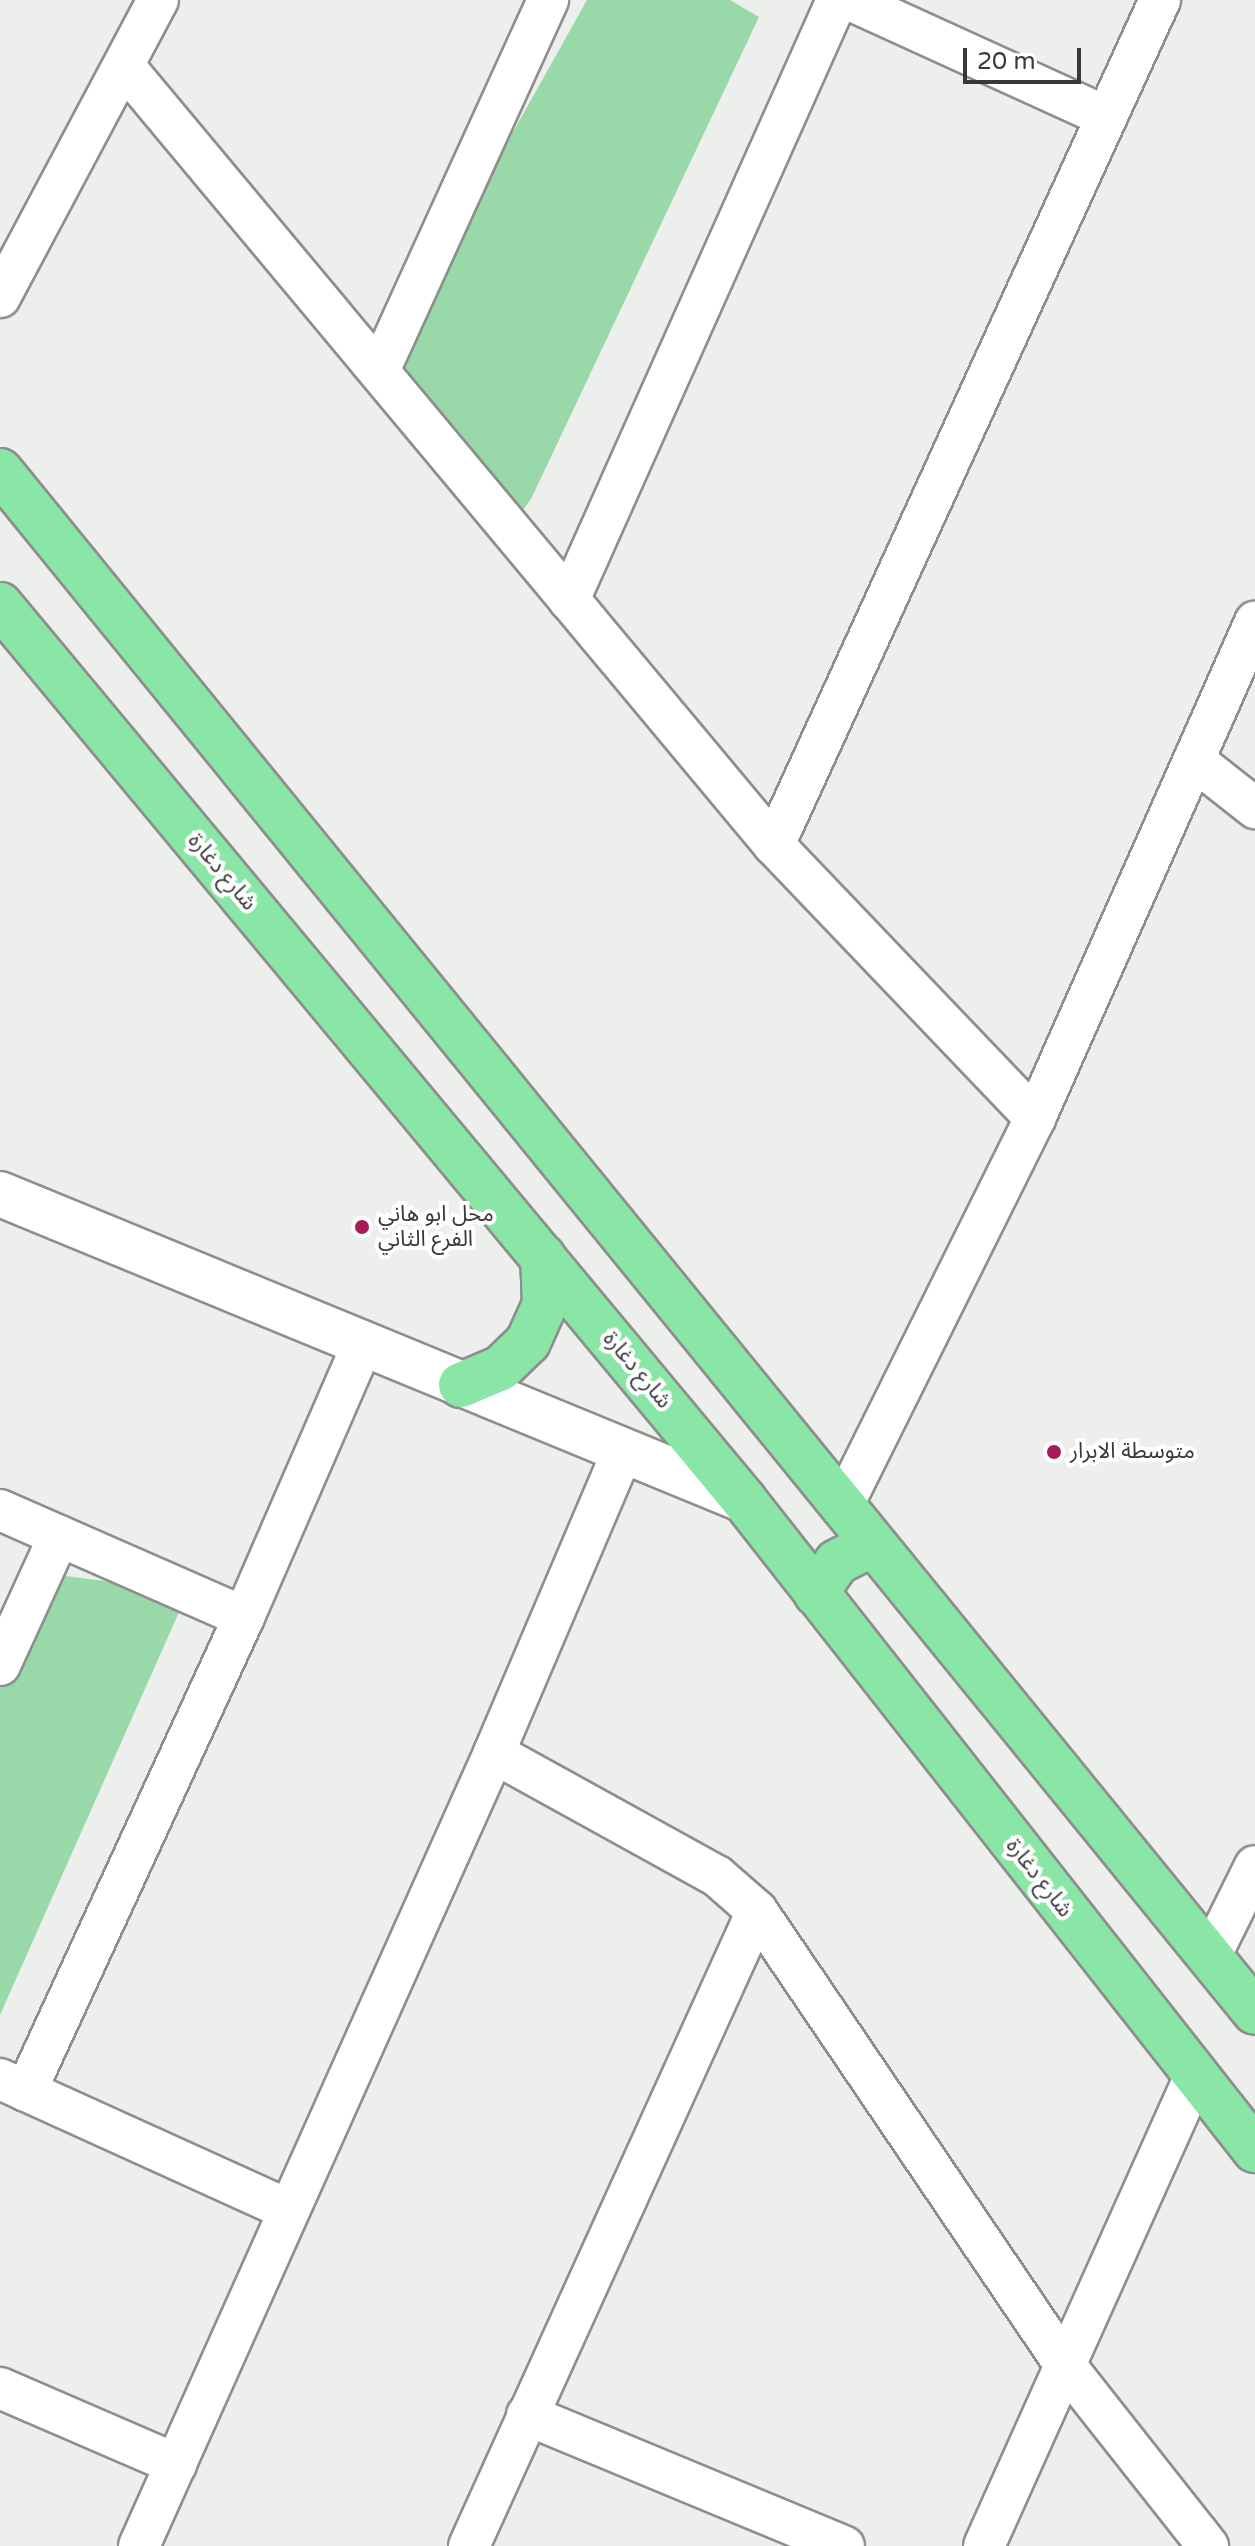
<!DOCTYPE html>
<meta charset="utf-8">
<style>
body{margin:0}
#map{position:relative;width:1255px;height:2546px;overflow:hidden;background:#ecefec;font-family:"Varela Round","Noto Sans Arabic",sans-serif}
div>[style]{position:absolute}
.green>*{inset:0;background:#99d9a9}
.roads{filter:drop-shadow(2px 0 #8c8f8c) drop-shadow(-2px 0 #8c8f8c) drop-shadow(0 2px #8c8f8c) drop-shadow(0 -2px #8c8f8c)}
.minor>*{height:40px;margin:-20px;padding:0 20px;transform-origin:20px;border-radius:20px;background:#fff}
.tertiary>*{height:44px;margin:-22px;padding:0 22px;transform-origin:22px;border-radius:22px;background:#fff}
.trunk>*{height:44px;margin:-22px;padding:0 22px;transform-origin:22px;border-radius:22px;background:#8ae6a7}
.dots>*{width:22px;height:22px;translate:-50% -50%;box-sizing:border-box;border:4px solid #fff;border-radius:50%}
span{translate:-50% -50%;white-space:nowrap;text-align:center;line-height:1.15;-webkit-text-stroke:8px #fff;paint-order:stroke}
.street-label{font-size:22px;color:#373837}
.poi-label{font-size:22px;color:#373837}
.left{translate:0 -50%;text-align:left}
.scale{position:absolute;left:963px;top:48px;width:118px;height:36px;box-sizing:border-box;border:4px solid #373837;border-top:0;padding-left:10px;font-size:24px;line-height:28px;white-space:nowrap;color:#373837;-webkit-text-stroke:6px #fff;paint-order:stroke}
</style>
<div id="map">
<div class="green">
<div style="clip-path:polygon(587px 0,730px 0,759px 17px,531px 499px,510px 528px,379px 371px)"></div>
<div style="clip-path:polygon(43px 1573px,188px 1592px,0 2015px,0 1665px)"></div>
</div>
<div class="roads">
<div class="minor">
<div style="left:850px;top:0;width:282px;rotate:24.5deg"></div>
<div style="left:124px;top:66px;width:1015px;rotate:50.16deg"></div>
<div style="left:774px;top:845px;width:378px;rotate:46.3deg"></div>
<div style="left:0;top:297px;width:336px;rotate:-62deg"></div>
<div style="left:379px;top:371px;width:408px;rotate:-65.5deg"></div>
<div style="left:569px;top:600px;width:657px;rotate:-65.93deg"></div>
<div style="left:1194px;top:760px;width:78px;rotate:38.2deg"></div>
<div style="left:774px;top:845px;width:929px;rotate:-65.45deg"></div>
<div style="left:842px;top:1507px;width:434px;rotate:-63.6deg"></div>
<div style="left:1035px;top:1118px;width:543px;rotate:-66.08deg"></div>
<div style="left:0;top:1510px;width:266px;rotate:23.7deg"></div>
<div style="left:0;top:1665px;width:142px;rotate:-65.4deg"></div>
<div style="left:494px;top:1753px;width:255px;rotate:28.9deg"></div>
<div style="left:717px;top:1876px;width:53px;rotate:41.2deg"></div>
<div style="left:757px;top:1911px;width:549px;rotate:55.85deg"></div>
<div style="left:1065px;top:2365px;width:231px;rotate:51.7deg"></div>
<div style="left:1211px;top:1955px;width:99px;rotate:-63.7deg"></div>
<div style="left:0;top:2079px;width:314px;rotate:24.4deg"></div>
<div style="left:26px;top:2091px;width:522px;rotate:-65.3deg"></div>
<div style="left:244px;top:1617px;width:296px;rotate:-66.5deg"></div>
<div style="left:0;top:2388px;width:192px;rotate:23.4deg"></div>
<div style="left:527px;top:2415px;width:343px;rotate:22.5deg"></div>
<div style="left:139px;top:2546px;width:869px;rotate:-65.88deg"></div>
<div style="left:494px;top:1753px;width:328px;rotate:-66.9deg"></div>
<div style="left:469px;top:2546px;width:697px;rotate:-65.6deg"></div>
<div style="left:984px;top:2546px;width:513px;rotate:-65.83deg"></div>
</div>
<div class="tertiary">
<div style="left:0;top:1194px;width:804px;rotate:22.36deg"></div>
</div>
<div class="trunk">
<div style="left:0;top:471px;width:1987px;rotate:50.84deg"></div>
<div style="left:0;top:605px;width:1164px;rotate:50.26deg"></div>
<div style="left:744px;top:1500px;width:827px;rotate:51.83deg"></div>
<div style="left:461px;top:1385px;width:43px;rotate:-23deg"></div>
<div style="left:501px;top:1368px;width:37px;rotate:-44deg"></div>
<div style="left:528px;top:1342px;width:42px;rotate:-65.9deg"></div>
<div style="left:545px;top:1304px;width:47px;rotate:-92.4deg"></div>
<div style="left:816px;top:1593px;width:37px;rotate:-56deg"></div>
<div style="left:837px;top:1562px;width:40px;rotate:-26.6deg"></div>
</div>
</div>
<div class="dots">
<div style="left:362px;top:1227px;background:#a91a58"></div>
<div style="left:1054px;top:1452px;background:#a91a58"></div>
</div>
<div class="street-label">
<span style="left:222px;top:872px;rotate:50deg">شارع دغارة</span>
<span style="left:637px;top:1370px;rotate:50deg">شارع دغارة</span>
<span style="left:1039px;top:1878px;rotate:52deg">شارع دغارة</span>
</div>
<div class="poi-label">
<span class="left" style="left:378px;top:1227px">محل ابو هاني<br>الفرع الثاني</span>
<span class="left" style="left:1070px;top:1452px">متوسطة الابرار</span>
</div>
<div class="scale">20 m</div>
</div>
